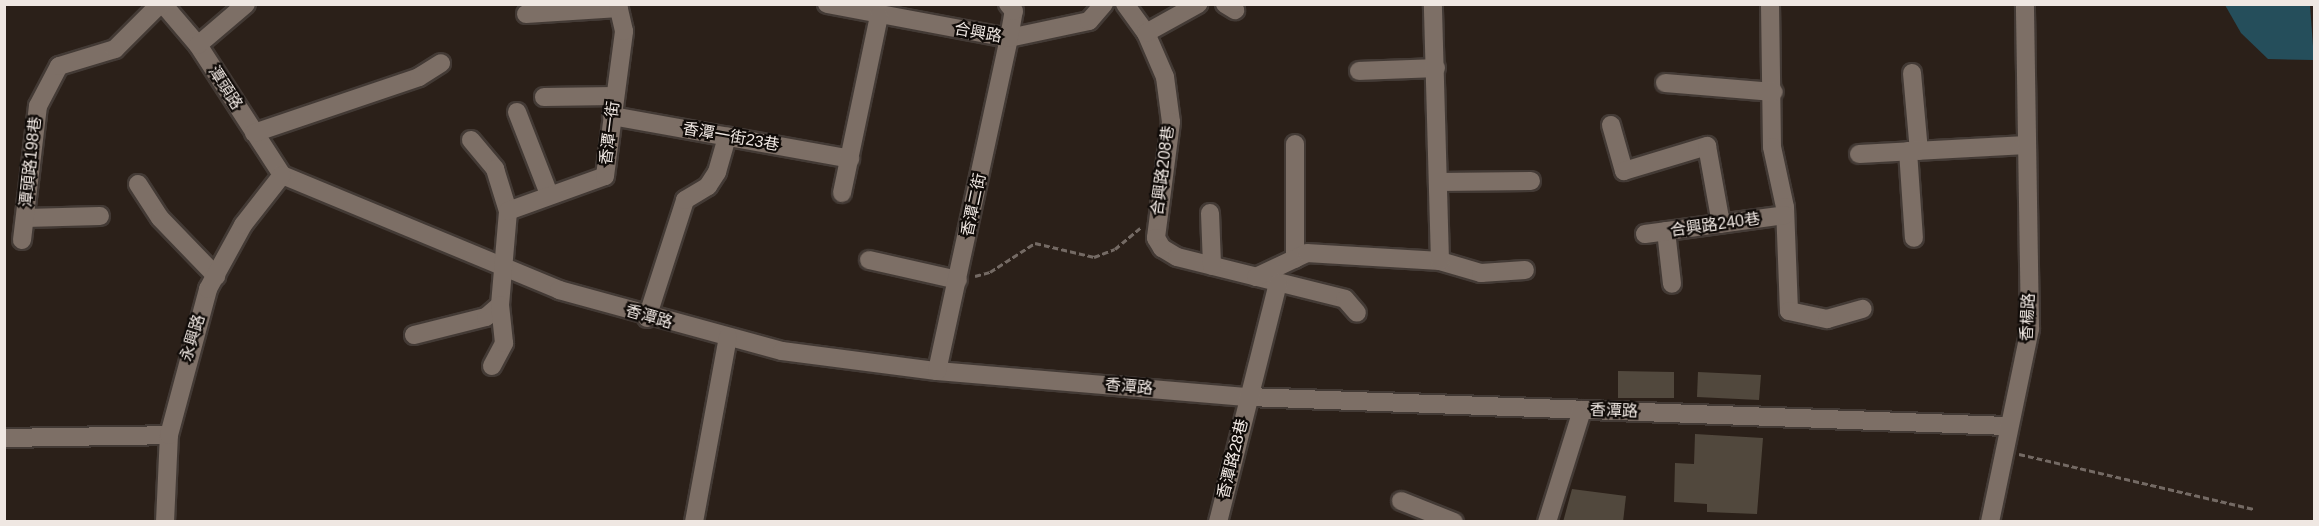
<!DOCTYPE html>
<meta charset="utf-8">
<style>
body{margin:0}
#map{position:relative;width:2319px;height:526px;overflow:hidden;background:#2b2019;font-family:Arial,"Noto Sans TC",sans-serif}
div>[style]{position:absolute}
.water>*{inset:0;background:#254e5b}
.building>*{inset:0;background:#51483d}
.path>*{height:3px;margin-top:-1.5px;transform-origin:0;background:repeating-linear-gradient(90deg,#746a64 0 6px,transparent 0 9px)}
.roads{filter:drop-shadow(2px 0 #433a35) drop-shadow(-2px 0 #433a35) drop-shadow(0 2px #433a35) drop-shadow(0 -2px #433a35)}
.minor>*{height:18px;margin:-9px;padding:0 9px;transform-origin:9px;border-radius:9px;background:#7d6f66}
span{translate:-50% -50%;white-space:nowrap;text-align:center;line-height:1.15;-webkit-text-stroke:4.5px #100b08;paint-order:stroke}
.street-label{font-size:16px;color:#efe7e2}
.frame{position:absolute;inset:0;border:6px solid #efe7e2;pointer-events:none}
</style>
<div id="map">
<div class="water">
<div style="clip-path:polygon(2225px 5px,2310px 5px,2314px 60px,2268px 59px,2241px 33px)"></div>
</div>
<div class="building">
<div style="clip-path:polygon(1618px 371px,1674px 372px,1674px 398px,1618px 398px)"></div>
<div style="clip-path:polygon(1698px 372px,1761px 375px,1759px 400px,1697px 397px)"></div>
<div style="clip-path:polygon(1695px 434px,1763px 438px,1757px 514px,1707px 512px,1707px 504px,1674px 502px,1675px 463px,1694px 464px)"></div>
<div style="clip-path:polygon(1572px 489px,1626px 496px,1623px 522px,1563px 522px)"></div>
</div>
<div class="path">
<div style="left:975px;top:276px;width:16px;rotate:-15deg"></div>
<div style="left:990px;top:272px;width:54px;rotate:-32.8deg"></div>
<div style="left:1035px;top:243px;width:61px;rotate:13.3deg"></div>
<div style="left:1094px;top:257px;width:22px;rotate:-21deg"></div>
<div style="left:1115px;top:249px;width:33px;rotate:-40deg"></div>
<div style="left:2019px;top:454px;width:241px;rotate:13.2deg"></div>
</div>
<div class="roads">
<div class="minor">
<div style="left:163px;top:4px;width:54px;rotate:49.5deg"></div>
<div style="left:198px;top:45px;width:155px;rotate:57.1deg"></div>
<div style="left:827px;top:4px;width:185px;rotate:10.6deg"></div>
<div style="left:1009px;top:38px;width:82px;rotate:-12deg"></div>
<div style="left:1089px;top:21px;width:23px;rotate:-49deg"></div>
<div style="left:1125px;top:4px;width:36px;rotate:54deg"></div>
<div style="left:1146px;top:33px;width:48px;rotate:66.6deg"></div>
<div style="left:1165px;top:77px;width:45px;rotate:82.4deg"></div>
<div style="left:1171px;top:122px;width:117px;rotate:97.4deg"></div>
<div style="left:1156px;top:238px;width:12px;rotate:59deg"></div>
<div style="left:1162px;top:248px;width:17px;rotate:31deg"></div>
<div style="left:1177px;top:257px;width:173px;rotate:14deg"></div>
<div style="left:1345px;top:299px;width:18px;rotate:49deg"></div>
<div style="left:1225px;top:4px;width:12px;rotate:31deg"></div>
<div style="left:1770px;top:4px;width:143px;rotate:89.2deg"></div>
<div style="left:1772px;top:147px;width:61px;rotate:77.8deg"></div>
<div style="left:1785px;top:207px;width:104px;rotate:87.8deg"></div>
<div style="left:1789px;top:311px;width:39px;rotate:12deg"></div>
<div style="left:1827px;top:319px;width:37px;rotate:-16deg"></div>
<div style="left:526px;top:14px;width:93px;rotate:-3.7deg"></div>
<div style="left:1146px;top:33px;width:60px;rotate:-29.1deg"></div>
<div style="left:198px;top:45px;width:63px;rotate:-40.5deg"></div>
<div style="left:1359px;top:71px;width:77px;rotate:-2.2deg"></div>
<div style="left:1912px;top:73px;width:78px;rotate:84.9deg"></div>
<div style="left:1665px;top:83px;width:109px;rotate:4.7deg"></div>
<div style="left:544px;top:97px;width:71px;rotate:-0.8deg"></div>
<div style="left:517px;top:112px;width:88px;rotate:68.7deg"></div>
<div style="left:612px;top:116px;width:242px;rotate:10.2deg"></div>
<div style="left:1611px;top:125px;width:48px;rotate:74.2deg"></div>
<div style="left:1624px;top:171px;width:87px;rotate:-16.8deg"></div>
<div style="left:1707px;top:146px;width:79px;rotate:79.8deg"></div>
<div style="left:254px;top:133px;width:174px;rotate:-18.7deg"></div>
<div style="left:419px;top:77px;width:26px;rotate:-32deg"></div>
<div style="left:471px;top:140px;width:38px;rotate:50deg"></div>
<div style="left:495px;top:169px;width:44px;rotate:72.8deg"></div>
<div style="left:1908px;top:151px;width:87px;rotate:86.1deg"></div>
<div style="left:1859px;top:154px;width:168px;rotate:-3.1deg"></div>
<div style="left:282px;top:175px;width:300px;rotate:22.5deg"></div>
<div style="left:559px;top:290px;width:231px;rotate:15.3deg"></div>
<div style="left:782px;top:351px;width:156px;rotate:7.4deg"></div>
<div style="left:937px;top:371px;width:313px;rotate:4.8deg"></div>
<div style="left:1249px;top:397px;width:760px;rotate:2.19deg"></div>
<div style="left:1438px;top:182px;width:93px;rotate:-0.6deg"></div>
<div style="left:138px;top:184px;width:40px;rotate:57.1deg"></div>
<div style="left:160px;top:218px;width:81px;rotate:46deg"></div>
<div style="left:842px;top:193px;width:181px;rotate:-78.2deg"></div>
<div style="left:1210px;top:213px;width:53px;rotate:87.8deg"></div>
<div style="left:25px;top:218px;width:75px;rotate:-1.5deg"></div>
<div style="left:1666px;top:231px;width:53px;rotate:83.5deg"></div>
<div style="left:1645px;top:234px;width:141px;rotate:-7.7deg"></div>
<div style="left:22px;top:240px;width:135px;rotate:-83.2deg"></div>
<div style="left:38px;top:106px;width:45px;rotate:-62.3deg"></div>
<div style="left:59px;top:66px;width:59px;rotate:-16.9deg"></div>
<div style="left:115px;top:49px;width:64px;rotate:-45deg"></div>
<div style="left:1295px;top:259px;width:115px;rotate:-90deg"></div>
<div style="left:869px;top:260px;width:91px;rotate:12.7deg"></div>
<div style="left:1440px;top:261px;width:43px;rotate:16.3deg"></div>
<div style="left:1481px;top:273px;width:44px;rotate:-3.9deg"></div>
<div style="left:1256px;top:277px;width:56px;rotate:-25.2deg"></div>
<div style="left:1307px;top:253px;width:133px;rotate:3.4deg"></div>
<div style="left:1440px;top:261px;width:257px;rotate:-91.6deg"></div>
<div style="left:647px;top:318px;width:124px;rotate:-72.1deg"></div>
<div style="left:685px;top:200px;width:27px;rotate:-31deg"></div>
<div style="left:708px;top:186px;width:17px;rotate:-57deg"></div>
<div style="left:717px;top:172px;width:37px;rotate:-74deg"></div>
<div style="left:414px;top:335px;width:74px;rotate:-14deg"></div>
<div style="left:486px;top:317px;width:18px;rotate:-41deg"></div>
<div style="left:500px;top:305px;width:94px;rotate:-85.1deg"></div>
<div style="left:508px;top:211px;width:103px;rotate:-19.8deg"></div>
<div style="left:605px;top:176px;width:146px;rotate:-82.5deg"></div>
<div style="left:624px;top:31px;width:28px;rotate:-103deg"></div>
<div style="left:492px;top:366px;width:26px;rotate:-62deg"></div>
<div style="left:504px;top:343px;width:38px;rotate:-96deg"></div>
<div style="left:937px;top:371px;width:341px;rotate:-77.8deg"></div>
<div style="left:1009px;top:38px;width:27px;rotate:-80deg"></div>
<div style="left:1014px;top:11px;width:9px;rotate:-131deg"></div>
<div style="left:4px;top:438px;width:165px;rotate:-1deg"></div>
<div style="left:1401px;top:501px;width:57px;rotate:21.6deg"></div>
<div style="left:165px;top:522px;width:87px;rotate:-87.4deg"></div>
<div style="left:169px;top:435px;width:151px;rotate:-75deg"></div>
<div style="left:208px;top:289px;width:73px;rotate:-61.3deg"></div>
<div style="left:243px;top:225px;width:63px;rotate:-52deg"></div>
<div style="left:694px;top:522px;width:188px;rotate:-79.6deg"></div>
<div style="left:1218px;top:522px;width:246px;rotate:-75.9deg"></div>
<div style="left:1547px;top:522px;width:117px;rotate:-72.6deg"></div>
<div style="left:1990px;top:522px;width:197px;rotate:-78.3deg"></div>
<div style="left:2030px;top:329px;width:325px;rotate:-90.9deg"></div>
</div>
</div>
<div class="street-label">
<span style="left:978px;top:33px;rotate:10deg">合興路</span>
<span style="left:225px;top:88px;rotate:57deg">潭頭路</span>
<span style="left:610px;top:133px;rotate:-83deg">香潭一街</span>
<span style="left:731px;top:137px;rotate:10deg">香潭一街23巷</span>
<span style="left:31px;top:162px;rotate:-84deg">潭頭路198巷</span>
<span style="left:1163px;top:171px;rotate:-83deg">合興路208巷</span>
<span style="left:974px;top:205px;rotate:-78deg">香潭二街</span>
<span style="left:1715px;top:225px;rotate:-8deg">合興路240巷</span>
<span style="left:649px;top:317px;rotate:16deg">香潭路</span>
<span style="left:2028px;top:317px;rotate:-87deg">香楊路</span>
<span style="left:193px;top:338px;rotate:-73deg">永興路</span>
<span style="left:1129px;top:387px;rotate:5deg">香潭路</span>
<span style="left:1614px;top:411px;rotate:2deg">香潭路</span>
<span style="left:1233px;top:459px;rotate:-76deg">香潭路28巷</span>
</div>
<div class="frame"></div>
</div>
